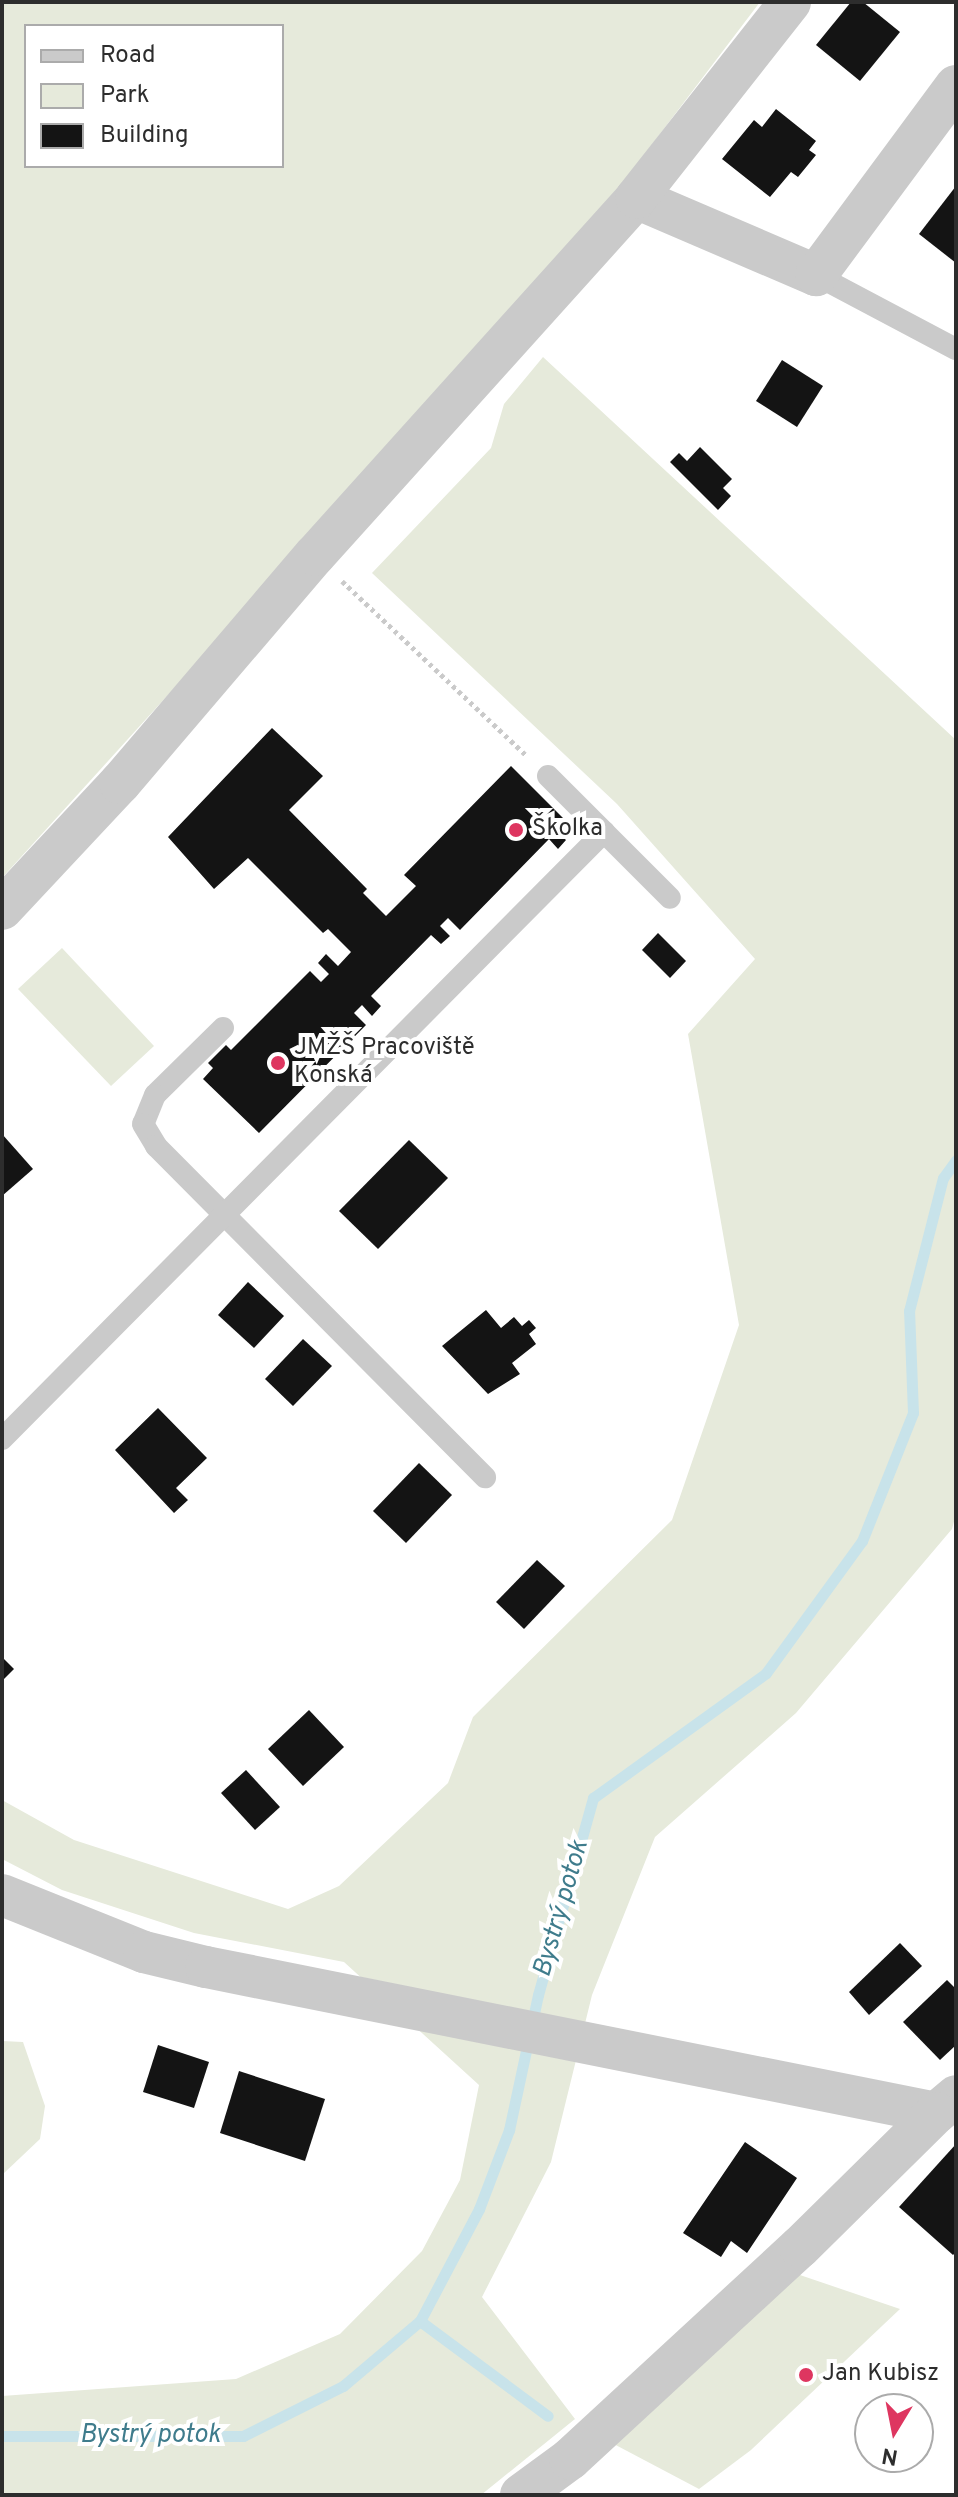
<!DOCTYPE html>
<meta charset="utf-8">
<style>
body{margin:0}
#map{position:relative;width:958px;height:2497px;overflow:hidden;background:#fff;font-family:Overpass,sans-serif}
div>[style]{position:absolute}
.green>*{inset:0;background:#e6eadb}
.stream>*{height:11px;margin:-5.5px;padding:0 5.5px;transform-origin:5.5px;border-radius:5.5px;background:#c8e3ea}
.building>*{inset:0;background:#141414}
.path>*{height:5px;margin-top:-2.5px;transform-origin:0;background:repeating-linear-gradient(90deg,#cacaca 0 4px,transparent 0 8px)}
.lane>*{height:22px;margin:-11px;padding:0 11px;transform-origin:11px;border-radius:11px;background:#cacaca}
.street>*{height:42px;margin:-21px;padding:0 21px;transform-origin:21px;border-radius:21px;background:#cacaca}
.dots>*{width:22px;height:22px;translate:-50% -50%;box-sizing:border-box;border:4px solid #fff;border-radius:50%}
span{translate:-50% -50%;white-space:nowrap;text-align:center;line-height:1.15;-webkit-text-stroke:8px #fff;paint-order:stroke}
.poi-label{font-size:24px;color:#2d2d2d}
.left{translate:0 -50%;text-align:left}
.water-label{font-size:26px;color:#3f7c8c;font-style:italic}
.frame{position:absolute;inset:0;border:4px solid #2d2d2d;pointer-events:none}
.legend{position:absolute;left:24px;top:24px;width:260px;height:144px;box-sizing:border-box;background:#fff;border:2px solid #ababab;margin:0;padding:10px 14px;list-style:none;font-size:24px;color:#2d2d2d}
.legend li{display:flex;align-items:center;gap:16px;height:40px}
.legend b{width:40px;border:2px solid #ababab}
.north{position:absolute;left:854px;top:2393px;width:80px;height:80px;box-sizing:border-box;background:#fff;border:2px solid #ababab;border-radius:50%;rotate:190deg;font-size:22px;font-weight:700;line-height:32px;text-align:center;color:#2d2d2d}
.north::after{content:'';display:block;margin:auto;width:28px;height:36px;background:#de3660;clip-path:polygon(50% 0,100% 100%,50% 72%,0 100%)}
</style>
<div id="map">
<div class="green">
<div style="clip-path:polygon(evenodd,2px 2px,760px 2px,622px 184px,506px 322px,2px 878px,2px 2px,26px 26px,282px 26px,282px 166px,26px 166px,26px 26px)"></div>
<div style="clip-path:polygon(543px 357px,956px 740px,956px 1514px,952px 1529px,796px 1713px,655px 1837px,592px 1995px,551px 2162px,482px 2297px,575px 2419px,481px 2495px,2px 2495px,2px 2396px,236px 2379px,340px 2334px,422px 2251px,460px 2180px,479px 2085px,344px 1962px,194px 1933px,62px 1890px,2px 1859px,2px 1800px,74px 1840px,288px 1909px,339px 1886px,448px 1783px,473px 1717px,672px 1520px,739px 1325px,688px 1034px,755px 959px,617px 804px,372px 573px,491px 448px,504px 404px)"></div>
<div style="clip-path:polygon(62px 948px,154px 1046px,111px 1086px,18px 989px)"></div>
<div style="clip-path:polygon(2px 2041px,23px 2042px,45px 2106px,40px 2139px,2px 2175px)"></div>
<div style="clip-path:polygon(797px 2274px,900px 2309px,751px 2450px,699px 2489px,610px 2442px)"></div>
</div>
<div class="stream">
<div style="left:420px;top:2321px;width:159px;rotate:36.6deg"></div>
<div style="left:2px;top:2436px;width:241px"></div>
<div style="left:243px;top:2436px;width:112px;rotate:-26.6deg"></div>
<div style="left:343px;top:2386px;width:101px;rotate:-40.2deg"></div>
<div style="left:420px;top:2321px;width:127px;rotate:-62.2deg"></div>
<div style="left:479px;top:2209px;width:85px;rotate:-69.2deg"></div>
<div style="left:509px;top:2130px;width:138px;rotate:-77.9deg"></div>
<div style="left:538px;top:1995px;width:205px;rotate:-74.4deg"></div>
<div style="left:593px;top:1798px;width:213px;rotate:-35.8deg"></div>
<div style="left:766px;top:1673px;width:163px;rotate:-54deg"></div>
<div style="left:862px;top:1541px;width:138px;rotate:-68.3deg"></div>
<div style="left:913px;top:1413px;width:102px;rotate:-92.2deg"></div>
<div style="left:909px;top:1311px;width:137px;rotate:-75.7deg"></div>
<div style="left:943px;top:1178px;width:22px;rotate:-54deg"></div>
</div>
<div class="building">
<div style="clip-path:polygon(851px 2px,863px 2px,900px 32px,860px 81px,816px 45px)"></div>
<div style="clip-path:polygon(776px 109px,816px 141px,809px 150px,816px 155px,798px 177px,791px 172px,770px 197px,722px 159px,754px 120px,762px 127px)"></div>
<div style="clip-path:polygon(956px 186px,956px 263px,919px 234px)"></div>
<div style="clip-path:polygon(782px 360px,823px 386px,797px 427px,756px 401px)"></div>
<div style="clip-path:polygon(700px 447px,732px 479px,723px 488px,731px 496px,718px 510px,670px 462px,679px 453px,687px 461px)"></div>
<div style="clip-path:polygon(272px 728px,323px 776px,289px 810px,367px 889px,363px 893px,386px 916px,416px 886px,404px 875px,511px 766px,566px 821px,557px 831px,566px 840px,558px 849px,549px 839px,460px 930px,448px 918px,440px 926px,450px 936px,441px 944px,431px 935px,371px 996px,381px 1006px,372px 1016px,362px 1005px,354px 1013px,366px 1025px,259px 1133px,203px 1079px,213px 1068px,208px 1063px,226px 1045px,231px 1050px,310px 971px,321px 982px,329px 974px,318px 963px,326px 954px,338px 966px,351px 952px,328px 929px,323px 933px,248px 858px,214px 889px,168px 837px)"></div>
<div style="clip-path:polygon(658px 933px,686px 961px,670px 978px,642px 950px)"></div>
<div style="clip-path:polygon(2px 1134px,33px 1169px,2px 1196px)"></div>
<div style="clip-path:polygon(409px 1140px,448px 1178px,378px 1249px,339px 1211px)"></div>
<div style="clip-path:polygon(248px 1282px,284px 1316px,254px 1348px,218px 1315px)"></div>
<div style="clip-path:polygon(486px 1310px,501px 1328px,514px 1317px,522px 1326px,529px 1320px,536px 1328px,529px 1334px,536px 1344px,512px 1363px,520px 1374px,488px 1394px,442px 1346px)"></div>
<div style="clip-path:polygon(303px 1339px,332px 1366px,293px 1406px,265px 1379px)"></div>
<div style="clip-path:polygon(158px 1408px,207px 1458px,176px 1488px,188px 1500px,174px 1513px,115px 1450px)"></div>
<div style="clip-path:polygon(419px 1463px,452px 1495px,406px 1543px,373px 1511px)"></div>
<div style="clip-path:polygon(537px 1560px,565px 1586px,524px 1629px,496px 1602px)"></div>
<div style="clip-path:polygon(2px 1657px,14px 1669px,2px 1681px)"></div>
<div style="clip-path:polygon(309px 1710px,344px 1747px,303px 1786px,268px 1749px)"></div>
<div style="clip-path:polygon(246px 1770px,280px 1807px,255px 1830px,221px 1793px)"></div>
<div style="clip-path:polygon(900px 1943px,922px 1966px,869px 2015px,849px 1992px)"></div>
<div style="clip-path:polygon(947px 1980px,956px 1989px,956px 2045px,940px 2060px,903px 2022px)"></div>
<div style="clip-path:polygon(158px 2045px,209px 2062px,194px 2108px,143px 2092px)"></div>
<div style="clip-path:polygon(239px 2071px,325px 2099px,305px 2161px,220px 2133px)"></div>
<div style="clip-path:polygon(745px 2142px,797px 2178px,747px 2253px,731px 2241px,721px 2257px,683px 2233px)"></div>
<div style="clip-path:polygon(956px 2144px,956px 2252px,953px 2255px,899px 2207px)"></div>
</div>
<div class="path">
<div style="left:342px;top:581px;width:255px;rotate:43.4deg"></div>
</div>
<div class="lane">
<div style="left:816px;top:275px;width:158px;rotate:27.9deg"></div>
<div style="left:548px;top:776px;width:79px;rotate:45deg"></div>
<div style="left:223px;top:1028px;width:95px;rotate:135.4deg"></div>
<div style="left:155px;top:1095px;width:31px;rotate:112deg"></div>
<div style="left:143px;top:1124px;width:26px;rotate:59deg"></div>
<div style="left:156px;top:1146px;width:467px;rotate:45.2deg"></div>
<div style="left:2px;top:1439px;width:855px;rotate:-45.24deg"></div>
<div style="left:604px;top:832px;width:93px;rotate:45deg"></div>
</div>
<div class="street">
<div style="left:636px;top:198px;width:196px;rotate:23.2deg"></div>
<div style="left:816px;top:275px;width:235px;rotate:-53.5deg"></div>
<div style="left:2px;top:909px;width:173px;rotate:-46.9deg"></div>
<div style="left:120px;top:783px;width:300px;rotate:-49.5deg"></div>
<div style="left:315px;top:555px;width:480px;rotate:-48deg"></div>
<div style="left:636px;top:198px;width:249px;rotate:-51.8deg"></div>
<div style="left:2px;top:1895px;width:153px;rotate:21.9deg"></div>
<div style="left:144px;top:1952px;width:64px;rotate:13.6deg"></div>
<div style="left:206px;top:1967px;width:744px;rotate:11.31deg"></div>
<div style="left:936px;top:2113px;width:26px;rotate:-40deg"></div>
<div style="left:521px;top:2495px;width:61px;rotate:-36.3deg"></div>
<div style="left:570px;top:2459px;width:313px;rotate:-42.7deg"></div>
<div style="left:800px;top:2247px;width:191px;rotate:-44.6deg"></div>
</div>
<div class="dots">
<div style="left:516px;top:830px;background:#de3660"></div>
<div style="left:278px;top:1063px;background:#de3660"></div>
<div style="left:806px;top:2375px;background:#de3660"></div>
</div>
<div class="poi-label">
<span class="left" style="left:532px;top:830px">Školka</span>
<span class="left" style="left:294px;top:1063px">JMŽŠ Pracoviště<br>Konská</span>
<span class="left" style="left:822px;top:2375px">Jan Kubisz</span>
</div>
<div class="water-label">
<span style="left:562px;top:1909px;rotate:-74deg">Bystrý potok</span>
<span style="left:150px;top:2436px">Bystrý potok</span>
</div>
<div class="frame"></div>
<ul class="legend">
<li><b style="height:10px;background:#cacaca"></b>Road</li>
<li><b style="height:22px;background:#e6eadb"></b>Park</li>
<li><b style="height:22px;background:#141414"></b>Building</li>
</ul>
<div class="north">N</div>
</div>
